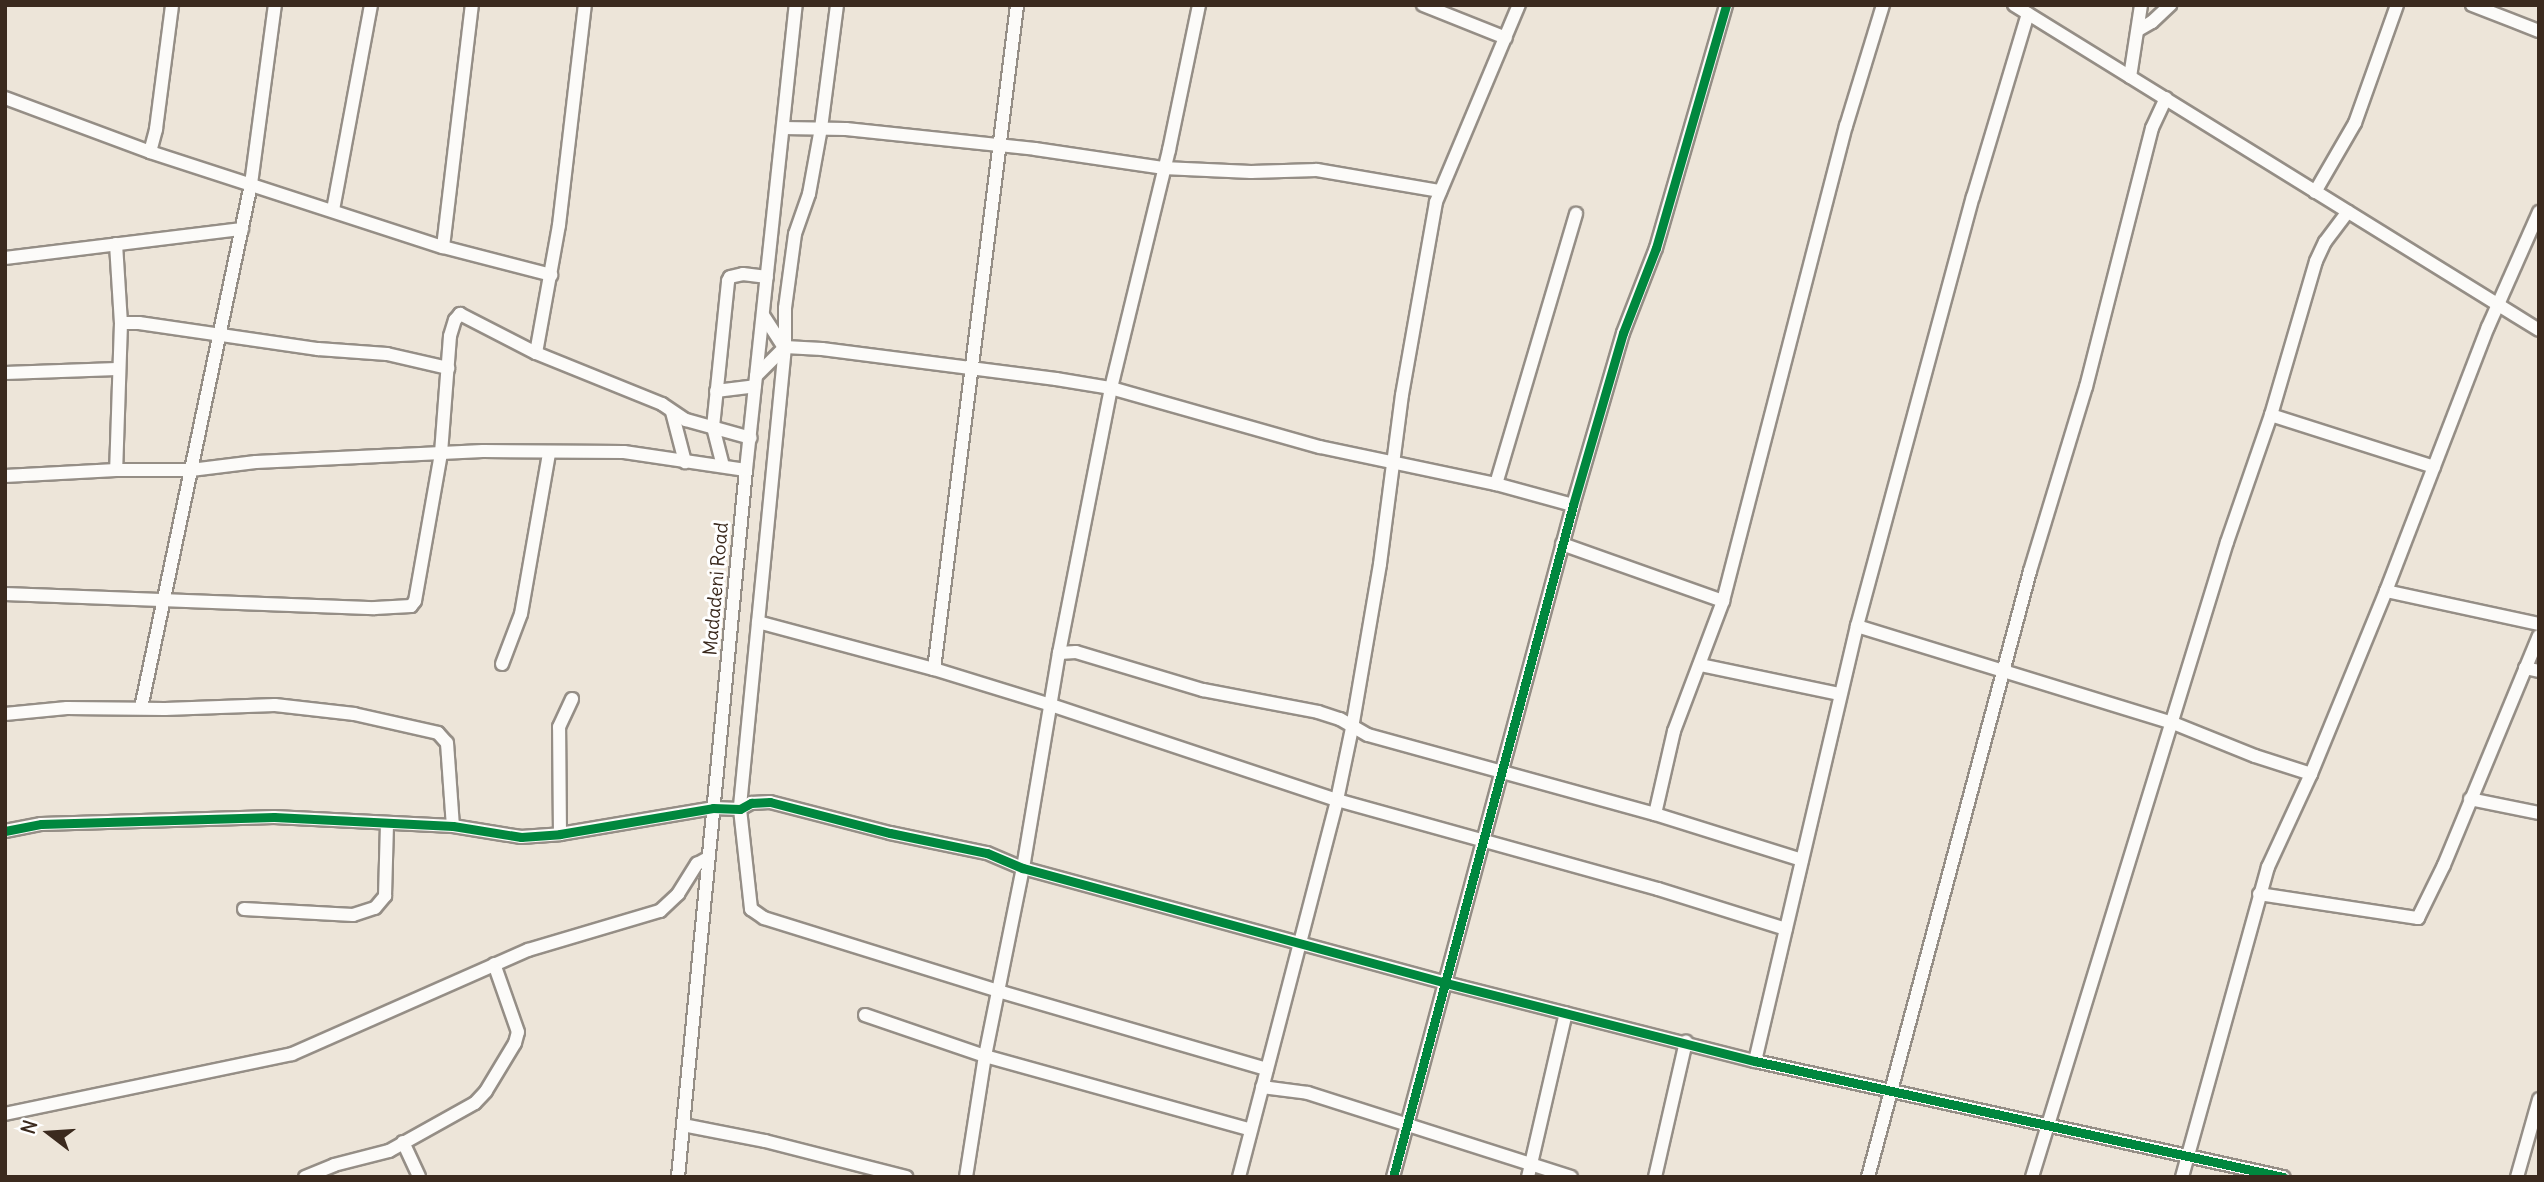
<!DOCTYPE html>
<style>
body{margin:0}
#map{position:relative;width:2544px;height:1182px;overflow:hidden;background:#ede5d9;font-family:Delius,sans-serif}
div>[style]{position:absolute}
.roads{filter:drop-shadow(2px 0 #958e86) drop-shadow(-2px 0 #958e86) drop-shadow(0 2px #958e86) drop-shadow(0 -2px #958e86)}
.minor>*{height:12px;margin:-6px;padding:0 6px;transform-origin:6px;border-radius:6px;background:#fcfbf9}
.cycleway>*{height:9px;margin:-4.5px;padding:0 4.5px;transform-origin:4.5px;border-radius:4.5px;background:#00873e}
span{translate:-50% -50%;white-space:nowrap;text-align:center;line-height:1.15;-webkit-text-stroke:6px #fff;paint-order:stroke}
.street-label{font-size:19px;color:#3b2a1e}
.frame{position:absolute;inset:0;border:7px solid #3b2a1e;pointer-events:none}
.north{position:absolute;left:14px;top:1098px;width:70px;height:70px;-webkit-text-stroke:5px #fff;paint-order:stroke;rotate:287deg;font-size:19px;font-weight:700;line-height:28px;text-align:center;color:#3b2a1e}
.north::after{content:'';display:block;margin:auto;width:24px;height:32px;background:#3b2a1e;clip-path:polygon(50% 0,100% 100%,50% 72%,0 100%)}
</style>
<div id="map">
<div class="roads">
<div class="minor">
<div style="left:837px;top:5px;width:124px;rotate:97.4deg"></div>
<div style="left:821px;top:128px;width:67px;rotate:100.3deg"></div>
<div style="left:809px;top:194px;width:42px;rotate:109.3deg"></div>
<div style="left:795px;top:234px;width:75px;rotate:97.7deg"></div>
<div style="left:785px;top:308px;width:39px;rotate:90deg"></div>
<div style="left:785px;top:347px;width:464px;rotate:95.6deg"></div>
<div style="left:740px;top:809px;width:101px;rotate:83.7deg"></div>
<div style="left:751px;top:909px;width:16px;rotate:35deg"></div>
<div style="left:764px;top:918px;width:245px;rotate:17.3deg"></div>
<div style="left:998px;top:991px;width:280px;rotate:16.2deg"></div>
<div style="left:1423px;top:5px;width:89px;rotate:21.7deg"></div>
<div style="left:2014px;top:5px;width:617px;rotate:31.76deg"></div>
<div style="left:2472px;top:5px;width:72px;rotate:21.2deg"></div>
<div style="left:2138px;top:30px;width:16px;rotate:-30deg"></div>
<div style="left:2152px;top:22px;width:25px;rotate:-43deg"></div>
<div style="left:2130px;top:77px;width:73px;rotate:-81.3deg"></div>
<div style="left:5px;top:98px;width:155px;rotate:20.4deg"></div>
<div style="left:150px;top:152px;width:308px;rotate:18deg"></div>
<div style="left:443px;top:247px;width:112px;rotate:14.5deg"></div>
<div style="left:783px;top:128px;width:63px;rotate:0.9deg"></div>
<div style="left:846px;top:129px;width:190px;rotate:6deg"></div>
<div style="left:1035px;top:149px;width:129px;rotate:8.4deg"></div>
<div style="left:1163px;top:168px;width:88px;rotate:2.6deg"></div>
<div style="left:1251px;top:172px;width:66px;rotate:-1.7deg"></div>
<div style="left:1317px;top:170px;width:125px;rotate:9.7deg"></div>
<div style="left:150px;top:152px;width:24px;rotate:-75deg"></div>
<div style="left:156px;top:129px;width:125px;rotate:-82.6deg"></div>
<div style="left:2315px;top:192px;width:80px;rotate:-59.9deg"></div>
<div style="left:2355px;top:123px;width:125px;rotate:-70.4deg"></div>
<div style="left:333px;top:210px;width:208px;rotate:-79.5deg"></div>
<div style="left:116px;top:244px;width:79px;rotate:86.4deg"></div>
<div style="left:121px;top:323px;width:147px;rotate:91.9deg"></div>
<div style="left:443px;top:247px;width:244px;rotate:-83.2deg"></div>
<div style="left:5px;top:258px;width:239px;rotate:-7deg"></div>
<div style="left:763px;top:315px;width:38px;rotate:57deg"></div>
<div style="left:121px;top:323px;width:18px"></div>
<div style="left:139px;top:323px;width:181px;rotate:8.3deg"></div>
<div style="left:318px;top:349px;width:69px;rotate:4.1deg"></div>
<div style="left:387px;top:354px;width:63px;rotate:12.9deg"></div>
<div style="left:536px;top:353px;width:130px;rotate:-79.8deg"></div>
<div style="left:559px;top:225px;width:222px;rotate:-83.3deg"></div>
<div style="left:5px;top:373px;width:112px;rotate:-2deg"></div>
<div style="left:756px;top:376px;width:41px;rotate:-45deg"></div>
<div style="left:785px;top:347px;width:37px;rotate:3deg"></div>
<div style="left:822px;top:349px;width:236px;rotate:7.3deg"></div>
<div style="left:1056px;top:379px;width:56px;rotate:9.3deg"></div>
<div style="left:1111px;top:388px;width:217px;rotate:15.8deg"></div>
<div style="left:1320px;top:447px;width:180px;rotate:11.9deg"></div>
<div style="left:1496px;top:484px;width:80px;rotate:15.3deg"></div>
<div style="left:716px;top:391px;width:39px;rotate:-7deg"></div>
<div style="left:672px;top:412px;width:52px;rotate:75.4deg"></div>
<div style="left:2271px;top:415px;width:171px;rotate:17.7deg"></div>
<div style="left:723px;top:466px;width:40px;rotate:-104.4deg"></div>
<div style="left:713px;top:427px;width:147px;rotate:-84.1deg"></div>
<div style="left:728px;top:281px;width:4px;rotate:-63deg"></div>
<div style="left:730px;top:277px;width:13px;rotate:-13deg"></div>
<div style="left:743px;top:274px;width:24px;rotate:7deg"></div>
<div style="left:5px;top:476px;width:111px;rotate:-3.1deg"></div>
<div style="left:116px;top:470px;width:75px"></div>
<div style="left:191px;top:470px;width:65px;rotate:-7deg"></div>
<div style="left:256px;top:462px;width:227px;rotate:-2.8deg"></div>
<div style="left:483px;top:451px;width:141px;rotate:0.4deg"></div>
<div style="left:624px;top:452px;width:123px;rotate:8.4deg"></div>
<div style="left:1496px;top:484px;width:282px;rotate:-73.5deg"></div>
<div style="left:1562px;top:544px;width:171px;rotate:19.5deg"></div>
<div style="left:2386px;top:591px;width:157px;rotate:12.2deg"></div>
<div style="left:5px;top:594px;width:370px;rotate:2.2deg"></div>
<div style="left:375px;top:608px;width:36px;rotate:-3deg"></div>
<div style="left:411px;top:606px;width:6px;rotate:-51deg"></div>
<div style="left:415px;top:601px;width:150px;rotate:-80deg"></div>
<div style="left:441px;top:453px;width:117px;rotate:-85.6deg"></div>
<div style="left:450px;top:336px;width:17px;rotate:-73deg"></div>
<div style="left:455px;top:320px;width:8px;rotate:-50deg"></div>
<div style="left:460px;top:314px;width:85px;rotate:27.2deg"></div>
<div style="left:536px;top:353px;width:136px;rotate:22deg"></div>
<div style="left:662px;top:404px;width:29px;rotate:34deg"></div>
<div style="left:686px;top:420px;width:67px;rotate:15.5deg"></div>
<div style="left:758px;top:622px;width:182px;rotate:15deg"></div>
<div style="left:934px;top:669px;width:122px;rotate:17.1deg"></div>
<div style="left:1051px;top:705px;width:301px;rotate:18.4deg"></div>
<div style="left:1337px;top:800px;width:333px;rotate:15.5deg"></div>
<div style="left:1658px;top:889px;width:134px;rotate:17.4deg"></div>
<div style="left:1857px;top:626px;width:331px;rotate:17.1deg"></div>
<div style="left:2173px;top:723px;width:88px;rotate:21.9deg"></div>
<div style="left:2255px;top:756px;width:59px;rotate:17.8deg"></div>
<div style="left:1059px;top:653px;width:17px;rotate:-3deg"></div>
<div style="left:1076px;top:652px;width:133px;rotate:16.7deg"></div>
<div style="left:1203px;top:690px;width:117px;rotate:10.8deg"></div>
<div style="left:1318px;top:712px;width:23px;rotate:18deg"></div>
<div style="left:1340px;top:719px;width:32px;rotate:30deg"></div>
<div style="left:1368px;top:735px;width:298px;rotate:15.4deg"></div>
<div style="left:1655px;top:814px;width:154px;rotate:17.4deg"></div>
<div style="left:502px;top:664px;width:53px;rotate:-69.2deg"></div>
<div style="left:521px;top:614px;width:163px;rotate:-80.1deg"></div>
<div style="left:1701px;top:665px;width:142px;rotate:11.8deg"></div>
<div style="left:2525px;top:668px;width:14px;rotate:12deg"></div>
<div style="left:934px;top:669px;width:669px;rotate:-82.87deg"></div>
<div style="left:141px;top:708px;width:535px;rotate:-78.14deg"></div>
<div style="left:251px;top:184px;width:181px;rotate:-82.4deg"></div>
<div style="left:5px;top:714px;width:62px;rotate:-5.5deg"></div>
<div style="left:67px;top:708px;width:98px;rotate:0.6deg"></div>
<div style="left:165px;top:709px;width:110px;rotate:-2.1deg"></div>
<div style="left:275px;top:705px;width:80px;rotate:6.5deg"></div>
<div style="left:354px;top:714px;width:86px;rotate:12.7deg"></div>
<div style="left:438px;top:733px;width:13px;rotate:48deg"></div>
<div style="left:447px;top:743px;width:83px;rotate:85.9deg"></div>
<div style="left:2470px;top:799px;width:70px;rotate:11.5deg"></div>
<div style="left:1655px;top:814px;width:85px;rotate:-77.1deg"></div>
<div style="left:1674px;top:731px;width:139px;rotate:-69.3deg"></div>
<div style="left:1723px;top:601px;width:491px;rotate:-75.5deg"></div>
<div style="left:1846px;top:126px;width:127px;rotate:-73deg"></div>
<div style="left:5px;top:831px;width:37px;rotate:-11deg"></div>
<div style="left:41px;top:824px;width:233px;rotate:-1.7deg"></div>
<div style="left:274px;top:817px;width:179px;rotate:2.9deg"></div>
<div style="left:453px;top:826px;width:69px;rotate:9.2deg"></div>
<div style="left:521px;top:837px;width:39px;rotate:-4deg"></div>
<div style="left:560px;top:834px;width:155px;rotate:-9.6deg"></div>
<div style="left:713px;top:808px;width:27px;rotate:2deg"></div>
<div style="left:740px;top:809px;width:13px;rotate:-29deg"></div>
<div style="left:751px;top:803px;width:19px;rotate:-3deg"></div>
<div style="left:770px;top:802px;width:124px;rotate:14.5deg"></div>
<div style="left:890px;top:833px;width:99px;rotate:11.7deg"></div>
<div style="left:987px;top:853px;width:39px;rotate:23deg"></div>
<div style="left:1023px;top:868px;width:438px;rotate:15.2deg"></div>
<div style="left:1446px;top:983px;width:319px;rotate:14.2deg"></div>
<div style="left:1755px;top:1061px;width:541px;rotate:12.39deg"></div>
<div style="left:560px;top:834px;width:107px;rotate:-90.5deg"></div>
<div style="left:559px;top:727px;width:31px;rotate:-65deg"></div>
<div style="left:2259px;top:894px;width:161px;rotate:8.6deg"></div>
<div style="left:2418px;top:918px;width:59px;rotate:-63.9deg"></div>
<div style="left:2444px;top:865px;width:248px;rotate:-67.5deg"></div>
<div style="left:244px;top:909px;width:109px;rotate:3.2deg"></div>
<div style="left:353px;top:915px;width:23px;rotate:-18deg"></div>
<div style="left:375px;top:908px;width:16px;rotate:-50deg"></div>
<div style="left:385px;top:896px;width:73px;rotate:-88.4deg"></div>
<div style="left:865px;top:1015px;width:127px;rotate:18.9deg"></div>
<div style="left:985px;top:1056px;width:276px;rotate:15.5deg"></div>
<div style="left:1755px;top:1061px;width:447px;rotate:-76.8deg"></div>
<div style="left:1857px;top:626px;width:444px;rotate:-74.9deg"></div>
<div style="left:1973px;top:197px;width:191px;rotate:-73.3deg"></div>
<div style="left:1262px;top:1087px;width:46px;rotate:7.4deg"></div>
<div style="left:1308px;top:1093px;width:276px;rotate:17.7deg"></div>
<div style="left:5px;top:1114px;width:293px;rotate:-11.8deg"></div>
<div style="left:292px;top:1054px;width:258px;rotate:-23.8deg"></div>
<div style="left:528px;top:950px;width:138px;rotate:-16.5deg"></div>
<div style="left:660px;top:911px;width:25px;rotate:-43deg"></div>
<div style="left:678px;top:894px;width:36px;rotate:-58deg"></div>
<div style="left:697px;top:864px;width:13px;rotate:-29deg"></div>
<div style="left:683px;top:1125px;width:84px;rotate:11deg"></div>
<div style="left:765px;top:1141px;width:146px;rotate:14.3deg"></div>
<div style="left:403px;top:1142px;width:38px;rotate:65deg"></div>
<div style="left:305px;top:1177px;width:31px;rotate:-22deg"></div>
<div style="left:334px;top:1165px;width:57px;rotate:-14.3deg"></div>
<div style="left:389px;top:1151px;width:98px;rotate:-29.2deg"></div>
<div style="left:475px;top:1103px;width:16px;rotate:-47deg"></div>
<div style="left:486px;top:1091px;width:56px;rotate:-58.9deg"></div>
<div style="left:515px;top:1043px;width:11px;rotate:-75deg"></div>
<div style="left:518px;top:1032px;width:72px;rotate:-109.4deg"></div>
<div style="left:678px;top:1177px;width:710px;rotate:-84.51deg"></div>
<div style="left:746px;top:470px;width:468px;rotate:-83.9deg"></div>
<div style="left:966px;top:1177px;width:122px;rotate:-81.1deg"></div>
<div style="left:985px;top:1056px;width:192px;rotate:-78.6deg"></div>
<div style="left:1023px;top:868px;width:218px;rotate:-80.5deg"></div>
<div style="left:1059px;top:653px;width:270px;rotate:-78.9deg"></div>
<div style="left:1111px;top:388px;width:245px;rotate:-76.3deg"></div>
<div style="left:1169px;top:150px;width:148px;rotate:-78.3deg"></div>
<div style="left:1239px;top:1177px;width:390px;rotate:-75.4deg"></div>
<div style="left:1337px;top:800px;width:74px;rotate:-78.2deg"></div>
<div style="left:1352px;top:728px;width:166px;rotate:-80.3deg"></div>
<div style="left:1380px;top:564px;width:170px;rotate:-82.6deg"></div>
<div style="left:1402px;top:395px;width:196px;rotate:-80deg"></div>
<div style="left:1436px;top:202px;width:214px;rotate:-67.2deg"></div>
<div style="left:1393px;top:1177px;width:696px;rotate:-75deg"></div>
<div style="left:1573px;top:505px;width:179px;rotate:-73.8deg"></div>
<div style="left:1623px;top:333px;width:91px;rotate:-68.8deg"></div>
<div style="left:1656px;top:248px;width:253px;rotate:-73.9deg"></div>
<div style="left:1528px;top:1177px;width:168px;rotate:-77deg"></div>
<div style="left:1655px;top:1177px;width:139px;rotate:-77.1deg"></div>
<div style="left:1868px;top:1177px;width:627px;rotate:-75.03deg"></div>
<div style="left:2030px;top:571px;width:192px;rotate:-73.1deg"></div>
<div style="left:2086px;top:387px;width:267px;rotate:-75.7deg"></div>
<div style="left:2152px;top:128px;width:33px;rotate:-65deg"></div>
<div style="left:2032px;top:1177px;width:664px;rotate:-72.93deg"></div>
<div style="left:2227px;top:542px;width:134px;rotate:-70.9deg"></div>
<div style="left:2271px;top:415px;width:160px;rotate:-73.7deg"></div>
<div style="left:2316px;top:261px;width:21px;rotate:-65deg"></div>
<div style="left:2325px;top:242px;width:38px;rotate:-53deg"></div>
<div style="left:2182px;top:1177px;width:322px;rotate:-74.5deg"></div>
<div style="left:2268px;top:867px;width:102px;rotate:-65.2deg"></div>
<div style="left:2311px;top:774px;width:198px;rotate:-67.7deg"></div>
<div style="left:2386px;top:591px;width:283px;rotate:-68.9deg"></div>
<div style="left:2488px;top:327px;width:126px;rotate:-66.1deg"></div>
<div style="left:2517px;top:1177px;width:81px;rotate:-74.2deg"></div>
</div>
</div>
<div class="cycleway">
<div style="left:5px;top:831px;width:37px;rotate:-11deg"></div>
<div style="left:41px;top:824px;width:233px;rotate:-1.7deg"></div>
<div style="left:274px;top:817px;width:179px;rotate:2.9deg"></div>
<div style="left:453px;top:826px;width:69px;rotate:9.2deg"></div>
<div style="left:521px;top:837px;width:39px;rotate:-4deg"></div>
<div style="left:560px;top:834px;width:155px;rotate:-9.6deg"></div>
<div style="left:713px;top:808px;width:27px;rotate:2deg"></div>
<div style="left:740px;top:809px;width:13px;rotate:-29deg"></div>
<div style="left:751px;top:803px;width:19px;rotate:-3deg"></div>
<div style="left:770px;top:802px;width:124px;rotate:14.5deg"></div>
<div style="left:890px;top:833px;width:99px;rotate:11.7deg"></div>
<div style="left:987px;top:853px;width:39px;rotate:23deg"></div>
<div style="left:1023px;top:868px;width:438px;rotate:15.2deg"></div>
<div style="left:1446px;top:983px;width:319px;rotate:14.2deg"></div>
<div style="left:1755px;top:1061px;width:541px;rotate:12.39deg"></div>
<div style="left:1393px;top:1177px;width:696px;rotate:-75deg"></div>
<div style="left:1573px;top:505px;width:179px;rotate:-73.8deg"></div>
<div style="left:1623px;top:333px;width:91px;rotate:-68.8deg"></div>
<div style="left:1656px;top:248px;width:253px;rotate:-73.9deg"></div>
</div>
<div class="street-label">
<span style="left:716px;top:589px;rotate:-85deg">Madadeni Road</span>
</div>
<div class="frame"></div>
<div class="north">N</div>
</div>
